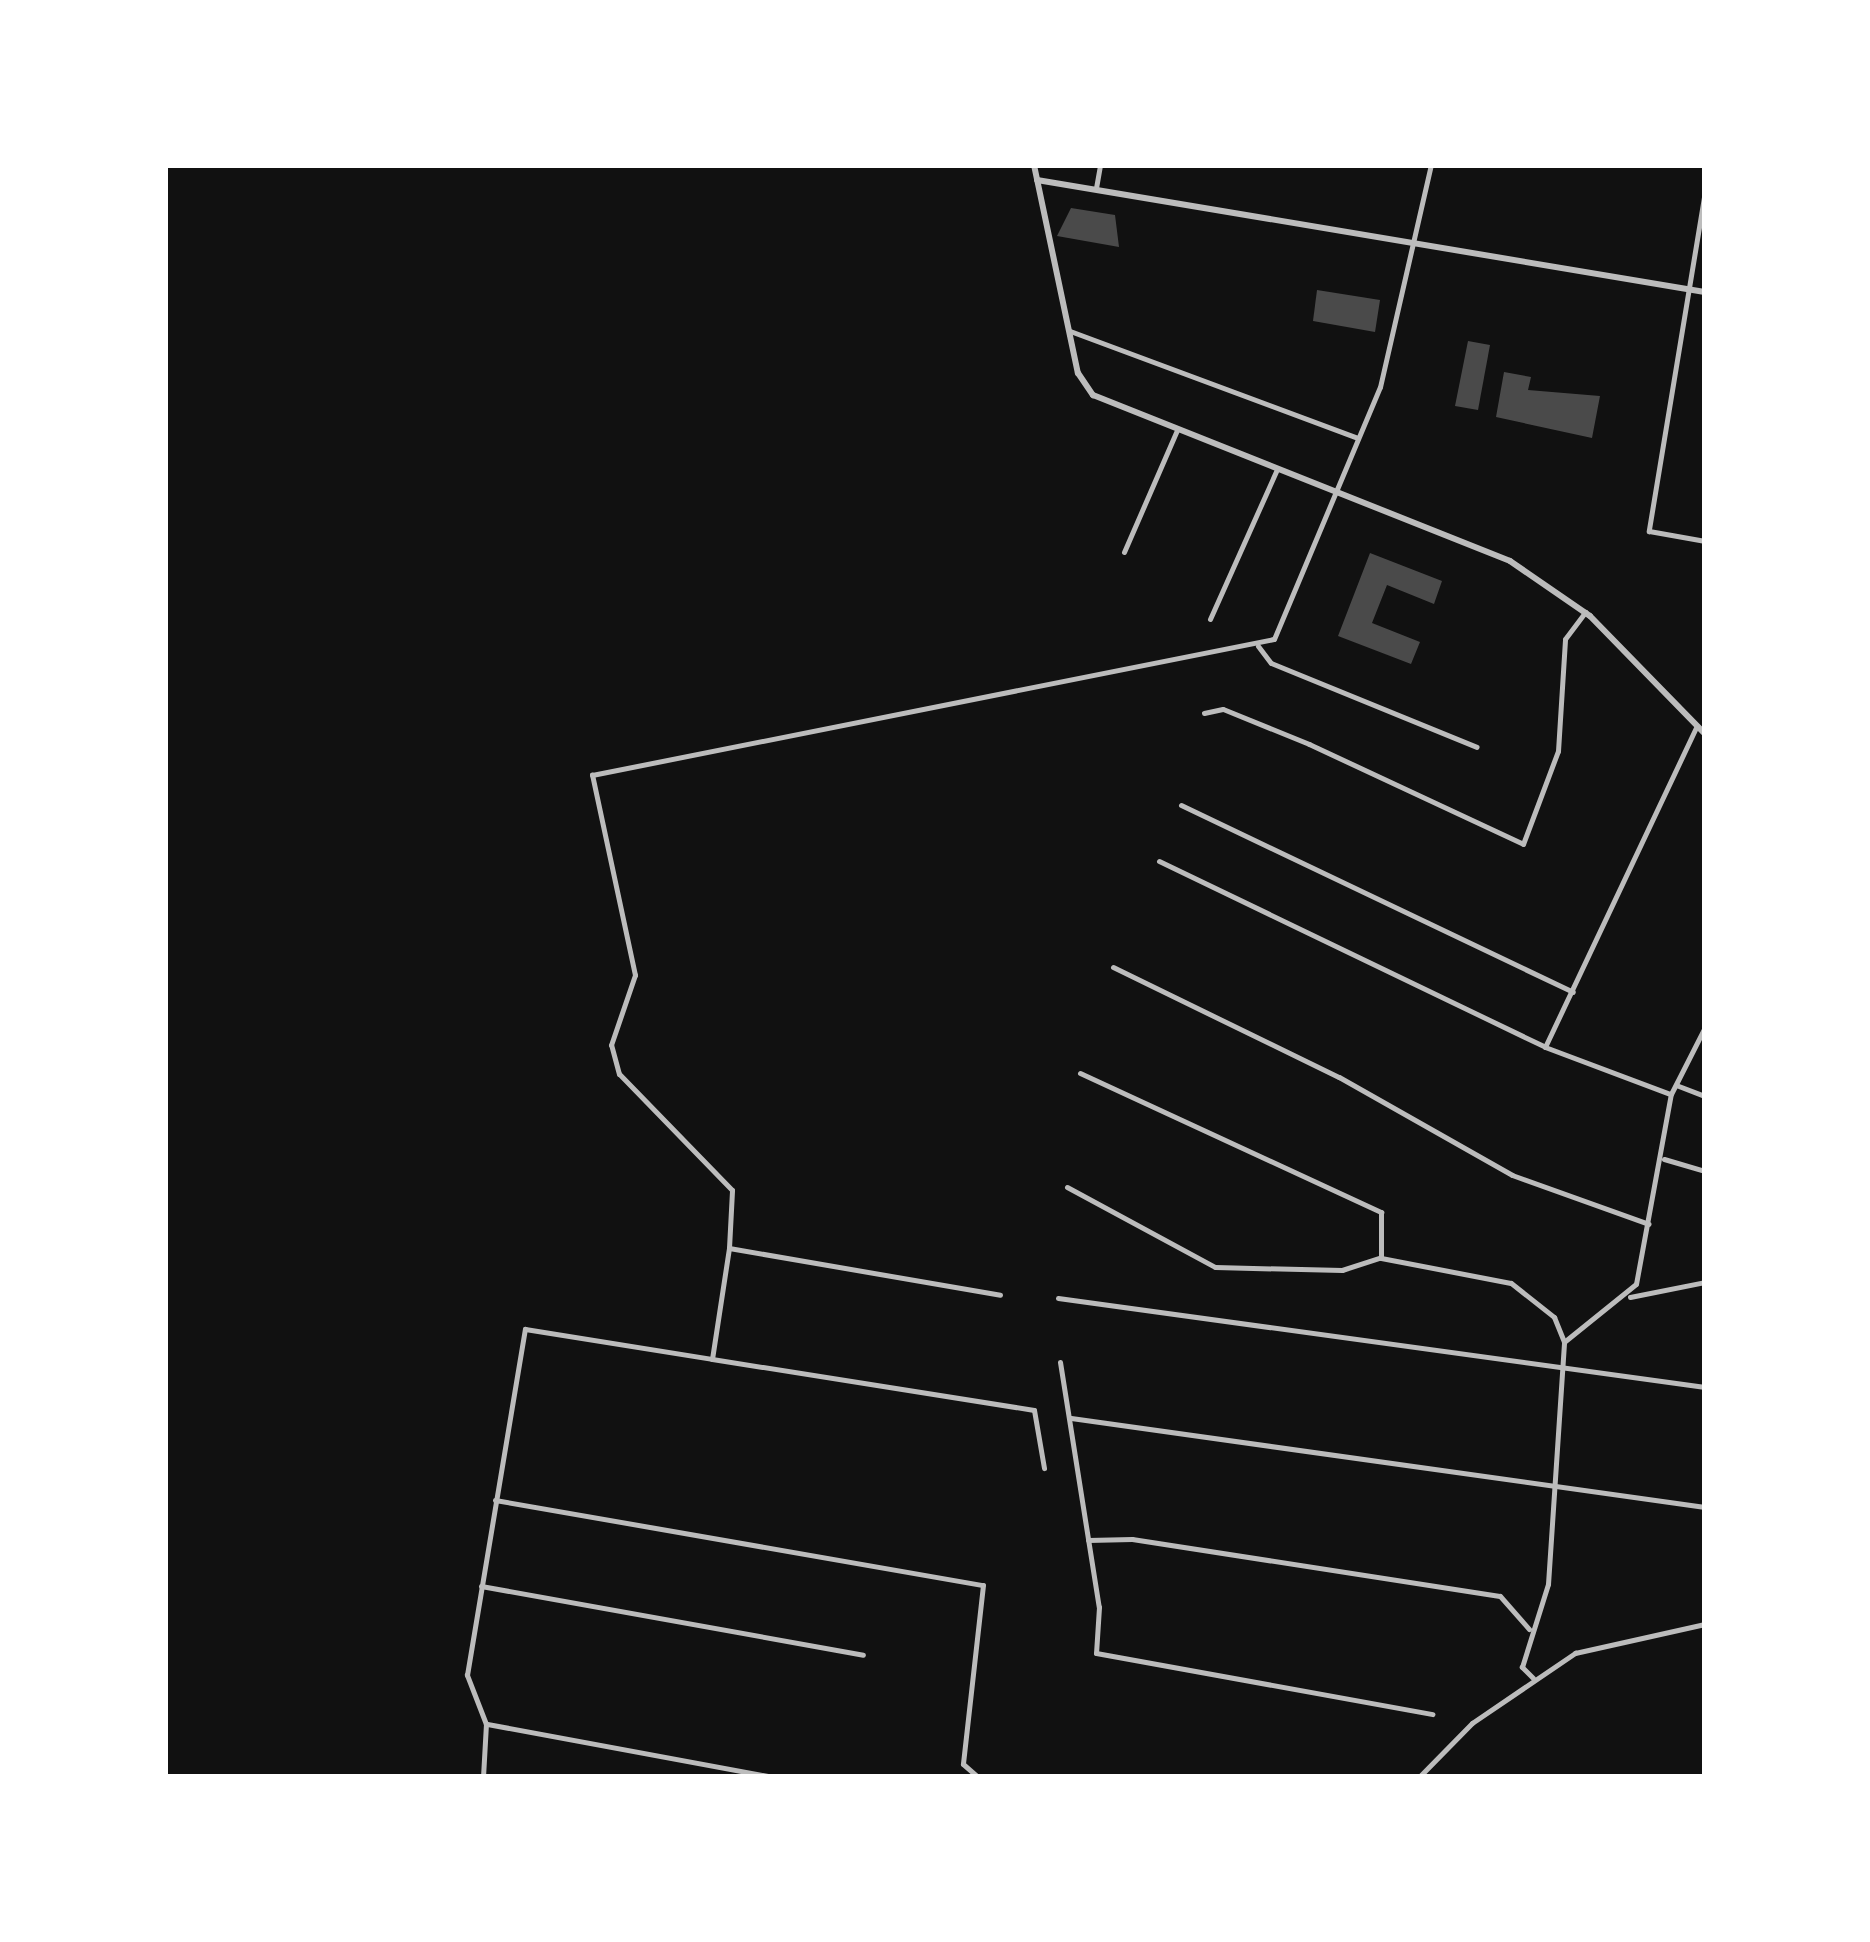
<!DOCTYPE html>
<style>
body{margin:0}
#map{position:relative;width:1870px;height:1942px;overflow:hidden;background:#111;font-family:"Fira Sans",sans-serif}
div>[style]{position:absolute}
.building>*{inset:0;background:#4a4a4a}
.minor>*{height:5px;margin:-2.5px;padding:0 2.5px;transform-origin:2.5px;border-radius:2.5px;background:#bcbcbc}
.tertiary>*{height:6px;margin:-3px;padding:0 3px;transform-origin:3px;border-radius:3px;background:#bcbcbc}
span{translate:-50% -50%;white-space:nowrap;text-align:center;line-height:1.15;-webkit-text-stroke:8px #fff;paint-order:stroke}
.frame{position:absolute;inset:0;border:168px solid #fff;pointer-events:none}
</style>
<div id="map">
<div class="building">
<div style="clip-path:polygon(1071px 208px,1115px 215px,1119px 247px,1057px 236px)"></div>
<div style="clip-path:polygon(1317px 290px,1380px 300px,1375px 332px,1313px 321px)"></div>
<div style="clip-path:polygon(1468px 341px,1490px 345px,1478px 410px,1455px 406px)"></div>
<div style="clip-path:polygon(1504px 372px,1531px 377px,1528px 390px,1600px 396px,1592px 438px,1496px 417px)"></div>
<div style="clip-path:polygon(1370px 553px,1442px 581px,1434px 604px,1387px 585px,1372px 623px,1420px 642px,1411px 664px,1338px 636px)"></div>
</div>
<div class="minor">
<div style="left:1096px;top:188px;width:23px;rotate:-80deg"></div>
<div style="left:1705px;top:191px;width:345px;rotate:99.4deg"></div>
<div style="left:1649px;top:531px;width:57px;rotate:10.1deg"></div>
<div style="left:1070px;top:331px;width:306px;rotate:20.4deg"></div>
<div style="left:1124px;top:552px;width:133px;rotate:-66.5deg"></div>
<div style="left:1210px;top:619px;width:164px;rotate:-65.9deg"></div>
<div style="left:1258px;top:646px;width:21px;rotate:53deg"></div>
<div style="left:1271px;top:663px;width:222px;rotate:22.2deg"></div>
<div style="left:1204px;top:713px;width:19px;rotate:-12deg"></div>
<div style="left:1223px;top:709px;width:93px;rotate:22.1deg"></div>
<div style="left:1309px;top:744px;width:236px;rotate:25deg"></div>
<div style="left:1523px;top:844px;width:99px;rotate:-69.4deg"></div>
<div style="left:1558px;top:751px;width:112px;rotate:-86.4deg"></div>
<div style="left:1565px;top:639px;width:34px;rotate:-53deg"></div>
<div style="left:1181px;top:805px;width:434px;rotate:25.5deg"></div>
<div style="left:1159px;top:861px;width:428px;rotate:25.7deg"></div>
<div style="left:1545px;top:1047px;width:134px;rotate:20.6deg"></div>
<div style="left:1113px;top:967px;width:251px;rotate:26deg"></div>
<div style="left:1339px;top:1077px;width:199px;rotate:29.5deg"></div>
<div style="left:1512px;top:1175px;width:145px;rotate:19.7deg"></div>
<div style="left:1545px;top:1047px;width:355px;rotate:-64.7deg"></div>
<div style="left:1080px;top:1073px;width:332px;rotate:24.8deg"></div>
<div style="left:1381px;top:1212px;width:46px;rotate:90deg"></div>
<div style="left:1381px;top:1258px;width:132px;rotate:10.9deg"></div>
<div style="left:1511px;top:1283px;width:55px;rotate:38.3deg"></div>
<div style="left:1554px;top:1317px;width:27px;rotate:68deg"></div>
<div style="left:1676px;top:1085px;width:31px;rotate:21deg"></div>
<div style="left:1664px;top:1159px;width:43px;rotate:16.3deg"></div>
<div style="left:1067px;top:1187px;width:168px;rotate:28.4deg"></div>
<div style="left:1215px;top:1267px;width:127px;rotate:1.4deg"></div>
<div style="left:1342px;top:1270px;width:40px;rotate:-18deg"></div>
<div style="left:729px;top:1248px;width:275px;rotate:9.8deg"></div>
<div style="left:1630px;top:1297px;width:76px;rotate:-11.3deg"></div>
<div style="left:1058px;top:1298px;width:653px;rotate:7.83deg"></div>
<div style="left:712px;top:1359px;width:326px;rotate:9deg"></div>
<div style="left:1034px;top:1410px;width:59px;rotate:80.2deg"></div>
<div style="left:1060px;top:1362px;width:248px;rotate:81deg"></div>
<div style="left:1099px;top:1607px;width:46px;rotate:93.7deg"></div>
<div style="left:1096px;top:1653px;width:342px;rotate:10.3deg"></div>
<div style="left:1071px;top:1418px;width:640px;rotate:7.99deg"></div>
<div style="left:495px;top:1500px;width:495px;rotate:9.9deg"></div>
<div style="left:983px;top:1585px;width:180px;rotate:96.4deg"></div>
<div style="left:963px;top:1764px;width:20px;rotate:41deg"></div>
<div style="left:1088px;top:1540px;width:44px;rotate:-1.3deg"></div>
<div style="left:1132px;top:1539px;width:372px;rotate:8.8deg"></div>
<div style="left:1500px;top:1596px;width:44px;rotate:48.7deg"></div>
<div style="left:481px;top:1586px;width:388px;rotate:10.2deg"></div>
<div style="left:1533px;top:1678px;width:16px;rotate:-135deg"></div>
<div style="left:1522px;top:1667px;width:87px;rotate:-72.6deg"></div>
<div style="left:1548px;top:1584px;width:243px;rotate:-86.2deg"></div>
<div style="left:1564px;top:1342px;width:92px;rotate:-38.9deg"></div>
<div style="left:1636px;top:1284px;width:193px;rotate:-79.6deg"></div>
<div style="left:1671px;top:1094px;width:75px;rotate:-63.1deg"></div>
<div style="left:483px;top:1777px;width:53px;rotate:-86.8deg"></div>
<div style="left:773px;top:1777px;width:292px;rotate:-169.5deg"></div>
<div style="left:486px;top:1724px;width:53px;rotate:-111.2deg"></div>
<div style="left:467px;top:1675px;width:351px;rotate:-80.5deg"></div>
<div style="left:525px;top:1329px;width:189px;rotate:9.1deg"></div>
<div style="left:712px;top:1359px;width:112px;rotate:-81.3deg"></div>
<div style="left:729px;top:1248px;width:58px;rotate:-87deg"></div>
<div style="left:732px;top:1190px;width:162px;rotate:-134.2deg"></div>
<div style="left:619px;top:1074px;width:30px;rotate:-105deg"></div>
<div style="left:611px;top:1045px;width:74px;rotate:-71.1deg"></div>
<div style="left:635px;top:975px;width:205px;rotate:-102.1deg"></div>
<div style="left:592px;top:775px;width:695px;rotate:-11.28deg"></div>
<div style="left:1274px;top:639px;width:273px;rotate:-67.2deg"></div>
<div style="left:1380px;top:387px;width:228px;rotate:-77.1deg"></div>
<div style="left:1419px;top:1777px;width:76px;rotate:-45.5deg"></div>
<div style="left:1472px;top:1723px;width:125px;rotate:-34.2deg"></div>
<div style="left:1575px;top:1653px;width:133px;rotate:-12.6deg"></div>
</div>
<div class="tertiary">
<div style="left:1034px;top:165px;width:213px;rotate:78.1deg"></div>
<div style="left:1078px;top:373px;width:27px;rotate:56deg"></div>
<div style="left:1093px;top:395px;width:449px;rotate:21.7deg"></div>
<div style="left:1510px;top:561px;width:97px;rotate:34.5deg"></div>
<div style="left:1590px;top:616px;width:165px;rotate:45.7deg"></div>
<div style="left:1037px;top:180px;width:677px;rotate:9.52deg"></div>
</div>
<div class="frame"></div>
</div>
